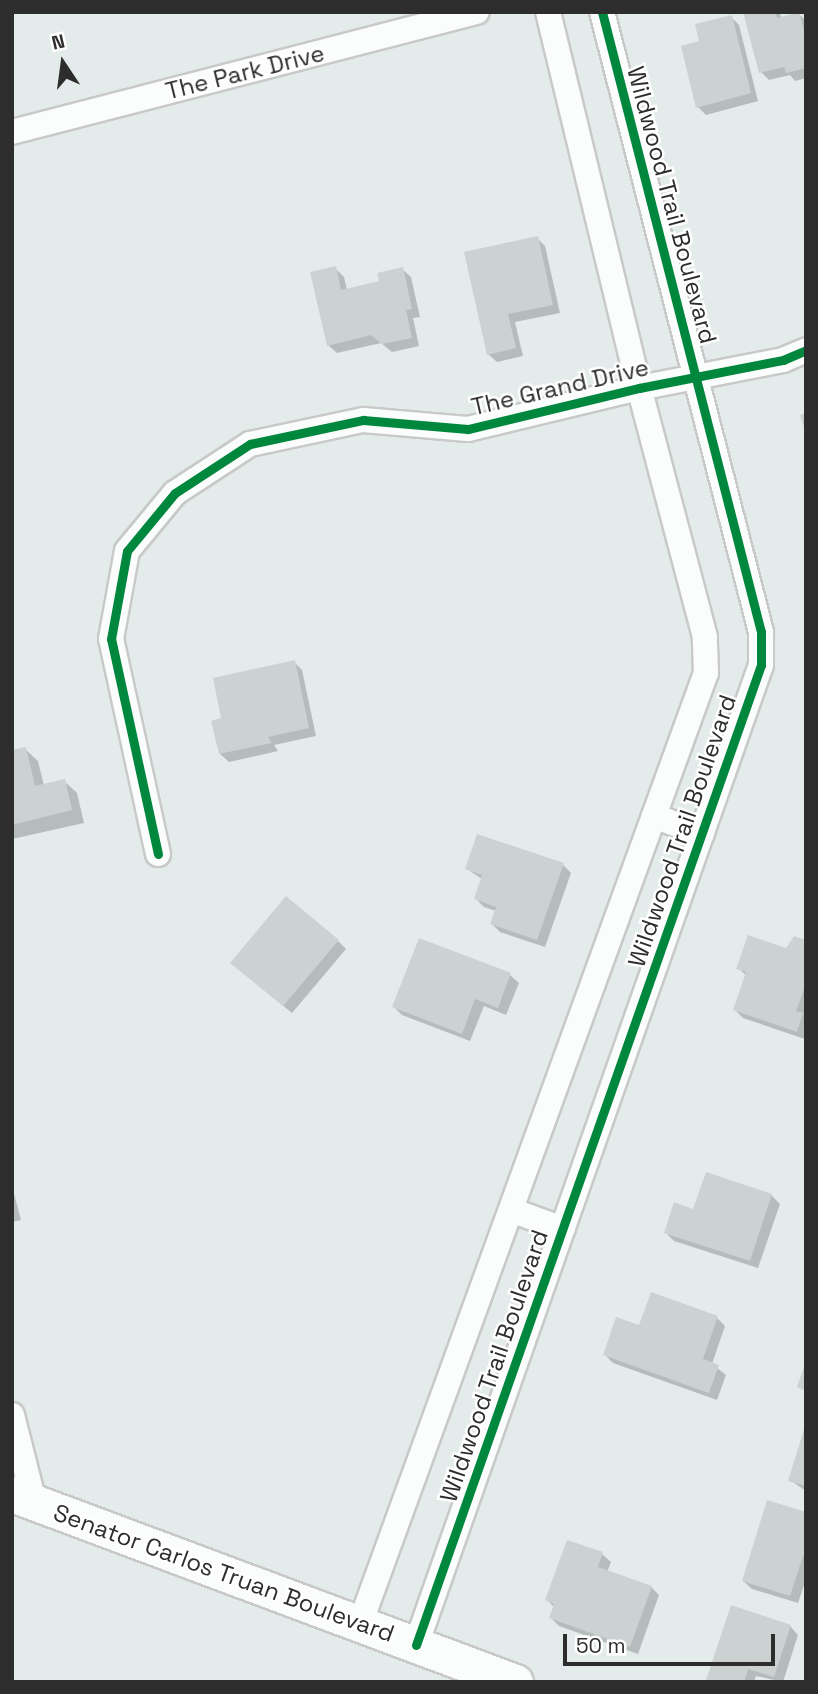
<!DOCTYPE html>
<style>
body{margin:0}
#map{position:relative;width:818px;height:1694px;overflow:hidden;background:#e3ecea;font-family:"Space Grotesk",sans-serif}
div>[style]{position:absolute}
.shadow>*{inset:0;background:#0003}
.building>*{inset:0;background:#ccd2d1}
.roads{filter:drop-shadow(2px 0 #c8c9c8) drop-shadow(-2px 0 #c8c9c8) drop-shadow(0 2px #c8c9c8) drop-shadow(0 -2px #c8c9c8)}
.minor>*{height:24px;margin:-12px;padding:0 12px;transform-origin:12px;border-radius:12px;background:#fbfcfc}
.secondary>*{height:35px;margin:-17.5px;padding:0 17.5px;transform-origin:17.5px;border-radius:17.5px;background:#fbfcfc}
.cycleway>*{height:9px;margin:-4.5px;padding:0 4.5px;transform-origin:4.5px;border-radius:4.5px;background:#00873e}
span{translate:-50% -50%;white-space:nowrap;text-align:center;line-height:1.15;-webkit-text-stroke:5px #fff;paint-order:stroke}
.street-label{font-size:24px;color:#2d2d2d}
.frame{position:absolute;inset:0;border:14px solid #2d2d2d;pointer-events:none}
.north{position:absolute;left:28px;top:28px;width:70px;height:70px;-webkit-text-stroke:5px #fff;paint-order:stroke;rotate:347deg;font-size:19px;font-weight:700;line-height:28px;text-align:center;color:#2d2d2d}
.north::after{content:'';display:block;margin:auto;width:24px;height:32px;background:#2d2d2d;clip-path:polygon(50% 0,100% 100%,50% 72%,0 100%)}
.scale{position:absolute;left:563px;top:1634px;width:212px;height:32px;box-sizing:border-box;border:4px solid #2d2d2d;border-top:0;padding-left:9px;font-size:21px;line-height:24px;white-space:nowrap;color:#2d2d2d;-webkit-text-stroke:5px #fff;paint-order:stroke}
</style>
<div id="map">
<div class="shadow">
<div style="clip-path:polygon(748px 12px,779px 12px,782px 18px,798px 13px,806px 21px,806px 78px,795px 81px,790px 75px,769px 80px,761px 72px)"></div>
<div style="clip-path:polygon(731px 17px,739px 25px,758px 101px,706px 115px,698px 107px,701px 43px)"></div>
<div style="clip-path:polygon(537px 238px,545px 246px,560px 313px,515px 322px,523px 356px,497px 362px,488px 354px)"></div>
<div style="clip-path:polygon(335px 268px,344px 277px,347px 290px,381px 282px,402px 269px,411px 277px,420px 317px,413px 318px,419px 346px,392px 352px,381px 343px,337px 353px,328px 345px)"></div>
<div style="clip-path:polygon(294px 662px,302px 670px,316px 736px,274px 745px,278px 751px,229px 762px,220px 754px,223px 720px)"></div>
<div style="clip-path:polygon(25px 749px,38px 761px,44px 786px,64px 781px,77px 793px,84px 823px,12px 839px,12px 752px)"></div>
<div style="clip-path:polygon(563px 865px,571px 873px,545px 947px,500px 932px,492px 924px,496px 911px,484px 907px,476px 899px,482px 879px,467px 869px)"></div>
<div style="clip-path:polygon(338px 941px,346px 949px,292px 1013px,241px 971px)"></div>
<div style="clip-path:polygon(806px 942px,805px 1039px,743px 1018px,735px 1010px,747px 976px,738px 968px)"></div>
<div style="clip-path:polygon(510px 975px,519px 983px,506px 1015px,484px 1006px,470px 1041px,402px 1015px,394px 1007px)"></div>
<div style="clip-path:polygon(12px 1186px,21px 1220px,12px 1222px)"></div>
<div style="clip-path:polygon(771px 1195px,780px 1204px,758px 1268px,674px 1241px,666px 1233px,694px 1211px)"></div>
<div style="clip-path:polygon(717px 1318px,725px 1326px,712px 1364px,726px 1375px,717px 1400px,613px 1363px,605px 1355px,640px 1327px)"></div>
<div style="clip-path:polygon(806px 1430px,806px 1491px,790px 1480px)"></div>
<div style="clip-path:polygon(806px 1514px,806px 1579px,798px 1603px,752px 1589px,743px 1581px)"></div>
<div style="clip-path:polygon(602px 1554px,611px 1562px,607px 1572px,651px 1587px,659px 1595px,638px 1654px,559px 1626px,551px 1618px,555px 1608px,547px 1600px)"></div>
<div style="clip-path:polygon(790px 1626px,798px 1635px,783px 1682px,756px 1676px,754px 1682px,708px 1679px)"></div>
</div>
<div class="building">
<div style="clip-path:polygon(743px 12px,775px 12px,777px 18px,799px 12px,806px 38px,806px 68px,786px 73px,784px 67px,759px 73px)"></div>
<div style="clip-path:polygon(732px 15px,751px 93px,696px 108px,681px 46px,699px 41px,695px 24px)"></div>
<div style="clip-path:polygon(538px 236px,553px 305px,508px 314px,516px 348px,487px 355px,464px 252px)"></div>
<div style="clip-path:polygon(336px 266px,341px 290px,379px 281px,377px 273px,403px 267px,412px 309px,406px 310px,412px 338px,382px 344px,371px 335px,327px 346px,310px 272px)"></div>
<div style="clip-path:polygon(806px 413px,806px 431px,805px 431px,800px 415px)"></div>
<div style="clip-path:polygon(295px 660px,309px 728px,268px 737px,272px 743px,219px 754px,211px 721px,221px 718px,213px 678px)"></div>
<div style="clip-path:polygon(26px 747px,35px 786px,65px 779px,72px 810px,12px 825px,12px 750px)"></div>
<div style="clip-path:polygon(477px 834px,564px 863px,537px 940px,490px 924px,496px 907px,474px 899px,482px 875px,465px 869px)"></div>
<div style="clip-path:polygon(286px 896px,339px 940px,283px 1006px,230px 963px)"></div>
<div style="clip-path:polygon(748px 935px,786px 948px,794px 936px,806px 940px,806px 984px,796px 1011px,803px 1013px,797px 1032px,733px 1010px,746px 972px,736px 969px)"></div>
<div style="clip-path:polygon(419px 938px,511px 973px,498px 1008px,475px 999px,462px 1034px,392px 1007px)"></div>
<div style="clip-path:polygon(706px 1172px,772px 1194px,750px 1261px,664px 1233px,674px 1202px,693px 1209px)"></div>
<div style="clip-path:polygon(651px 1292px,718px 1316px,703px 1359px,719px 1365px,709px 1393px,603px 1355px,616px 1317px,639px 1325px)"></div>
<div style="clip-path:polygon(805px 1364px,806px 1364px,806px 1391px,797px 1387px)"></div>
<div style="clip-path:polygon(805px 1426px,806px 1426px,806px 1486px,788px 1481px)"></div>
<div style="clip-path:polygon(767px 1500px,806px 1512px,806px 1557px,803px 1556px,790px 1596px,742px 1581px)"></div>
<div style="clip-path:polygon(567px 1540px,603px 1552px,598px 1567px,652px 1586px,630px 1647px,549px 1618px,554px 1604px,545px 1600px)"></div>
<div style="clip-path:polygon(731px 1605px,791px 1625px,774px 1677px,748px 1669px,744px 1682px,706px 1680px)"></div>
</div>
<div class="roads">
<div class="minor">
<div style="left:12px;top:132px;width:480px;rotate:-14.5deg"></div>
<div style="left:654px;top:816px;width:51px;rotate:20.6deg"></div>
<div style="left:158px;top:854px;width:220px;rotate:-102.3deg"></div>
<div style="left:111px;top:639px;width:89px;rotate:-79.7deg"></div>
<div style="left:127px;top:551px;width:75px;rotate:-50.4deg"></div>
<div style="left:175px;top:493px;width:90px;rotate:-33.2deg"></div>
<div style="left:250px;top:444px;width:116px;rotate:-12deg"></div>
<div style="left:363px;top:420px;width:105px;rotate:4.9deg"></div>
<div style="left:468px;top:429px;width:176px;rotate:-13.5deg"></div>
<div style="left:639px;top:388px;width:147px;rotate:-11deg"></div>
<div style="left:783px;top:360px;width:25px;rotate:-23deg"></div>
<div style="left:511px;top:1210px;width:55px;rotate:20.1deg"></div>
<div style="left:12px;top:1415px;width:90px;rotate:75.8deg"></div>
<div style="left:360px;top:1624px;width:1012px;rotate:-70.01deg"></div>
<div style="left:706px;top:673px;width:36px;rotate:-92deg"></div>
<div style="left:705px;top:637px;width:258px;rotate:-104.8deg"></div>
<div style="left:639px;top:388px;width:387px;rotate:-103.6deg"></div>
<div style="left:416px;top:1645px;width:1039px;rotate:-70.61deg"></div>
<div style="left:761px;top:665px;width:33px;rotate:-90deg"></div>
<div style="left:761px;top:632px;width:640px;rotate:-104.38deg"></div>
</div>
<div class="secondary">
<div style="left:12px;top:1494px;width:537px;rotate:20.49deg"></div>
</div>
</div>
<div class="cycleway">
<div style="left:158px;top:854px;width:220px;rotate:-102.3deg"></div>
<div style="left:111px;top:639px;width:89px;rotate:-79.7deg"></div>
<div style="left:127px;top:551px;width:75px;rotate:-50.4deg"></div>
<div style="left:175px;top:493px;width:90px;rotate:-33.2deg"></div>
<div style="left:250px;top:444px;width:116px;rotate:-12deg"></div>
<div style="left:363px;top:420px;width:105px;rotate:4.9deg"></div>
<div style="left:468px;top:429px;width:176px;rotate:-13.5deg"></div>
<div style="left:639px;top:388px;width:147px;rotate:-11deg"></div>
<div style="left:783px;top:360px;width:25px;rotate:-23deg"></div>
<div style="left:416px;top:1645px;width:1039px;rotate:-70.61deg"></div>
<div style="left:761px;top:665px;width:33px;rotate:-90deg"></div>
<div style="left:761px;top:632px;width:640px;rotate:-104.38deg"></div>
</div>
<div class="street-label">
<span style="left:245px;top:72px;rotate:-14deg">The Park Drive</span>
<span style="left:672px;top:205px;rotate:75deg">Wildwood Trail Boulevard</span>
<span style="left:560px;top:387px;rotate:-13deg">The Grand Drive</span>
<span style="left:682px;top:831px;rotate:-71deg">Wildwood Trail Boulevard</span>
<span style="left:494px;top:1366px;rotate:-71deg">Wildwood Trail Boulevard</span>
<span style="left:224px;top:1573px;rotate:20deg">Senator Carlos Truan Boulevard</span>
</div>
<div class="frame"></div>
<div class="north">N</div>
<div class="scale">50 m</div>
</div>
